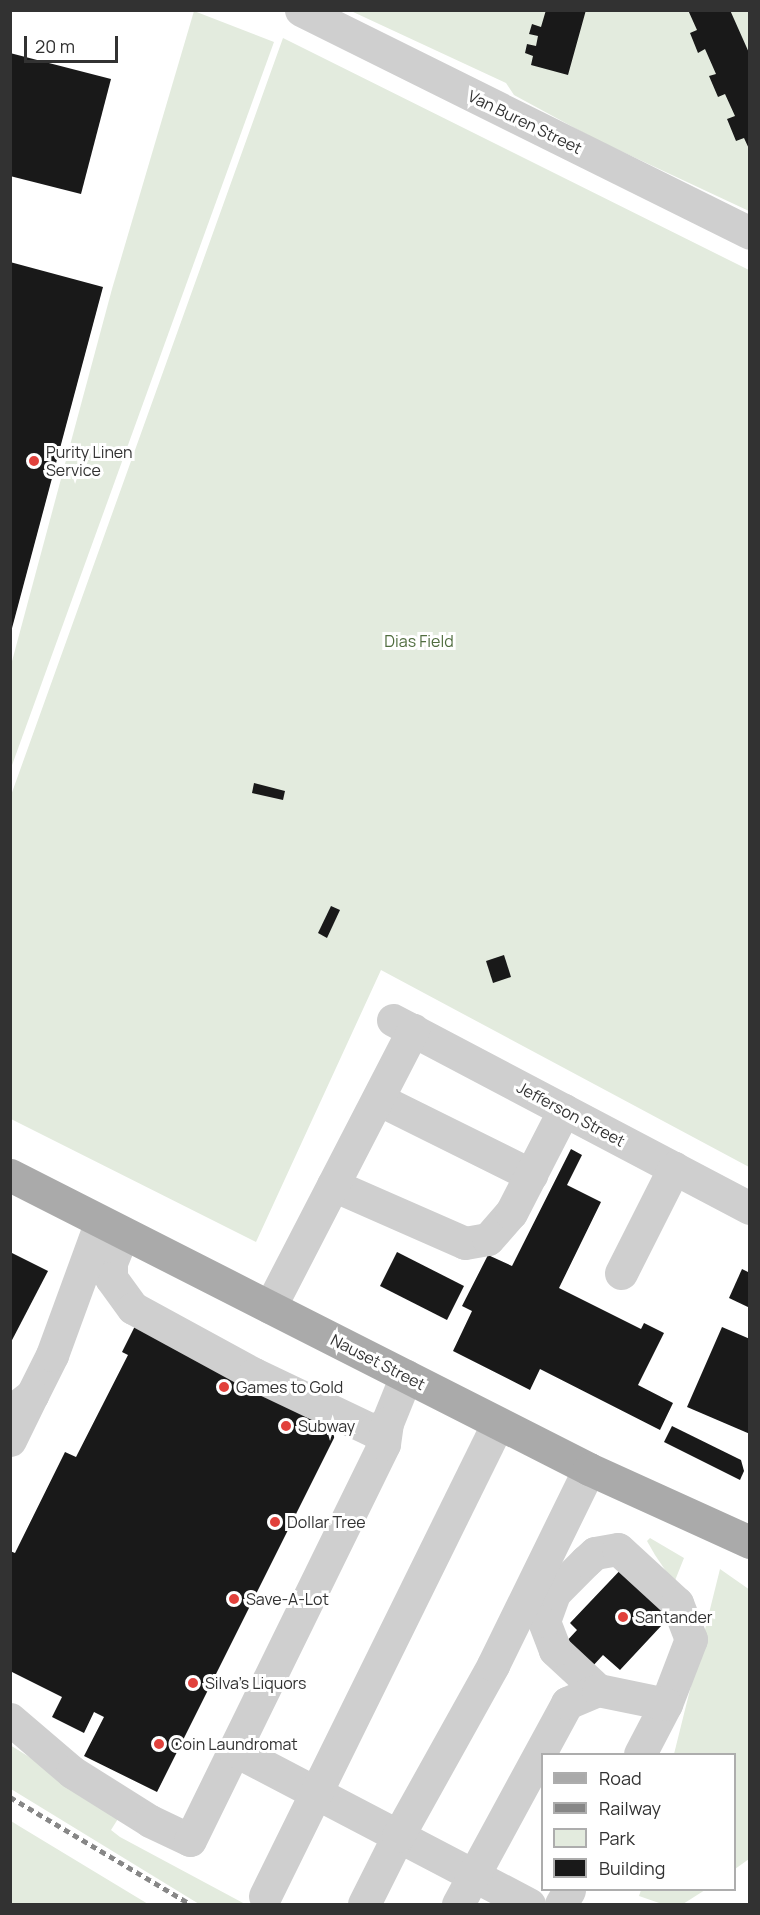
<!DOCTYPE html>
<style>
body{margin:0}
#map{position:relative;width:760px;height:1915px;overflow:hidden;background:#fff;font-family:Manrope,sans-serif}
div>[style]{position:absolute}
.green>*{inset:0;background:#e3ebde}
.building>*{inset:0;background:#191919}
.minor>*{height:33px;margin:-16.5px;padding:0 16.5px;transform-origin:16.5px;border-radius:16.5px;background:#cfcfcf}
.major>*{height:33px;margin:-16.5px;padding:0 16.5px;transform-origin:16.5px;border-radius:16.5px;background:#aaa}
.rail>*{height:4.5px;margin-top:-2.25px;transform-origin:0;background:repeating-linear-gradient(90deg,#878787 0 6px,transparent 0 10.5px)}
.dots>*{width:16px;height:16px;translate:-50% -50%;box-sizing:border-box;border:3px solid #fff;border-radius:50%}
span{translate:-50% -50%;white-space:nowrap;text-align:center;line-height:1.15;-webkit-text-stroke:6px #fff;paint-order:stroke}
.street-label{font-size:16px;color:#323232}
.poi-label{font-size:16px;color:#323232}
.left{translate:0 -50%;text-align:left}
.park-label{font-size:16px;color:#506d3f}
.frame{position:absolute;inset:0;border:12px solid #323232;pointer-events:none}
.legend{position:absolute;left:541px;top:1753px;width:195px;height:138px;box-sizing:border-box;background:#fff;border:2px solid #adadad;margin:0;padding:8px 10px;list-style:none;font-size:18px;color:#323232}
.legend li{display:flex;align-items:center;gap:12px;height:30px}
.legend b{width:30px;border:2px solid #adadad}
.scale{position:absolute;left:24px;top:36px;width:94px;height:27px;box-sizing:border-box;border:3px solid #323232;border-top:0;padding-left:8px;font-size:18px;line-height:21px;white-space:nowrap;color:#323232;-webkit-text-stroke:4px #fff;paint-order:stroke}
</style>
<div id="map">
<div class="green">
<div style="clip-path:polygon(194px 11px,274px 42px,11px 768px,11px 665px,112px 289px)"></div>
<div style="clip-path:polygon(351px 11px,749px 11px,749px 211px,595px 139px,514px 95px,506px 83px)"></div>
<div style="clip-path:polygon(283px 38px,749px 270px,749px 1167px,381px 970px,256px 1242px,11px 1119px,10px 798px)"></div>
<div style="clip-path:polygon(650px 1538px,684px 1558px,674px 1583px,655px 1555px,647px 1541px)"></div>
<div style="clip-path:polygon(720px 1569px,750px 1590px,749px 1859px,735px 1869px,734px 1754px,674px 1754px)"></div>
<div style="clip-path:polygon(10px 1745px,121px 1814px,111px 1830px,120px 1837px,245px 1904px,199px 1904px,11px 1789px)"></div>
<div style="clip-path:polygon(11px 1821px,19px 1826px,148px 1904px,11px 1904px)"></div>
<div style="clip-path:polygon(641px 1890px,705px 1890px,683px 1904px,662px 1904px,639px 1896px)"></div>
</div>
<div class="building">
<div style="clip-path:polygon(546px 10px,586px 10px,568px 75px,531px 65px,533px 56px,525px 53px,527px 44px,536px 46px,538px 36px,529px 34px,532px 24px,541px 27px)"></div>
<div style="clip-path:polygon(688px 10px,730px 10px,750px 55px,750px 151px,744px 138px,736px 141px,727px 119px,735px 116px,725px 94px,718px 97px,709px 76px,716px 74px,705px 49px,698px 53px,690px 33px,697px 30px)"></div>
<div style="clip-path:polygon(10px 53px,111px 79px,81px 194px,10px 176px)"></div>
<div style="clip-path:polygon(10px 262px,103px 287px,11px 632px,10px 632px)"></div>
<div style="clip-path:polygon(254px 783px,285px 791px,283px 800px,252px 793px)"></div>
<div style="clip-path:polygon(331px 906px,340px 910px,327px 938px,318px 933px)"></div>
<div style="clip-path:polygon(504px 955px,511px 977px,493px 983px,486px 961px)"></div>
<div style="clip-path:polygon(571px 1149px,582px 1155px,567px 1185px,601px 1202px,559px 1288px,641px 1329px,644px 1323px,664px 1333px,638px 1385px,673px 1403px,660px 1430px,540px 1369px,530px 1390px,453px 1351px,472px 1311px,462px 1306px,488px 1255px,512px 1266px)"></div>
<div style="clip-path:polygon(10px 1252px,48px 1271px,10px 1344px)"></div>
<div style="clip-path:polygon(397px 1252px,464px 1286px,447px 1320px,380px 1286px)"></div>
<div style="clip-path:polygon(742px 1269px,750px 1273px,750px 1308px,729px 1298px)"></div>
<div style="clip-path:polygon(136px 1324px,340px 1426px,157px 1792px,84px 1756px,104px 1717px,94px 1712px,84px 1733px,52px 1717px,62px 1697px,10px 1671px,10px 1551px,15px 1553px,65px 1452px,76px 1457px,128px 1355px,122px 1352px)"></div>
<div style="clip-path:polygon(722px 1327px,750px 1339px,750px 1434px,687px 1407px)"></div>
<div style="clip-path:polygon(672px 1426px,741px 1460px,744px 1471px,740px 1480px,664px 1442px)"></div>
<div style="clip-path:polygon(627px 1563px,676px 1610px,620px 1670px,603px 1655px,590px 1669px,564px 1644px,577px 1630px,570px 1623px)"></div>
</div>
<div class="minor">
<div style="left:301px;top:10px;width:501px;rotate:26.41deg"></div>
<div style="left:393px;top:1020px;width:403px;rotate:27.8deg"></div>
<div style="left:378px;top:1099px;width:171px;rotate:26.4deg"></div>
<div style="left:333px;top:1185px;width:144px;rotate:23.7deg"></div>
<div style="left:465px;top:1243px;width:23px;rotate:-10deg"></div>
<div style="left:488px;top:1239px;width:35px;rotate:-49deg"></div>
<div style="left:511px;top:1213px;width:116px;rotate:-62.8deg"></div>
<div style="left:123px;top:1233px;width:32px;rotate:112deg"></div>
<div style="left:111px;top:1263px;width:15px;rotate:90deg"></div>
<div style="left:111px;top:1278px;width:37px;rotate:54deg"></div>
<div style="left:133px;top:1308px;width:138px;rotate:28.6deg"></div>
<div style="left:254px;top:1374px;width:133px;rotate:25.4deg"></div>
<div style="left:374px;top:1431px;width:15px;rotate:-32deg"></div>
<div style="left:387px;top:1423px;width:51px;rotate:-68deg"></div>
<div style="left:621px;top:1273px;width:118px;rotate:-63.2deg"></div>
<div style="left:270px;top:1307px;width:312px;rotate:-62.7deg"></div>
<div style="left:10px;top:1412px;width:28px;rotate:-38deg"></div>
<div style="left:32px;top:1395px;width:45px;rotate:-63.4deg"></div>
<div style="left:52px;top:1355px;width:140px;rotate:-69.9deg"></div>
<div style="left:10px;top:1440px;width:50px;rotate:-63.9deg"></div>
<div style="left:598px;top:1690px;width:59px;rotate:-137.1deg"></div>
<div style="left:555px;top:1650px;width:31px;rotate:-111deg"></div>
<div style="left:544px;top:1621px;width:30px;rotate:-70deg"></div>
<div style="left:554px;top:1593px;width:45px;rotate:-45deg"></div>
<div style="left:586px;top:1561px;width:12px;rotate:-42deg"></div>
<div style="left:595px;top:1553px;width:23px;rotate:-10deg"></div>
<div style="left:618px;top:1549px;width:80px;rotate:42.5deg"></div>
<div style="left:677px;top:1603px;width:39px;rotate:69deg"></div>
<div style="left:691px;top:1639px;width:70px;rotate:111deg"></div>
<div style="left:666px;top:1704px;width:56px;rotate:117.5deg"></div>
<div style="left:10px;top:1719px;width:82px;rotate:40.5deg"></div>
<div style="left:72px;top:1772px;width:92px;rotate:32.1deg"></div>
<div style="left:150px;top:1821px;width:44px;rotate:25.4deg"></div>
<div style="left:190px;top:1840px;width:441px;rotate:-63.9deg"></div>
<div style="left:384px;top:1444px;width:21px;rotate:-82deg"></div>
<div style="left:234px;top:1750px;width:333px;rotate:27.6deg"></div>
<div style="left:265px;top:1896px;width:527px;rotate:-63.78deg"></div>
<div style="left:364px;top:1904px;width:76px;rotate:-63.4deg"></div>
<div style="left:398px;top:1836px;width:196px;rotate:-60.9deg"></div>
<div style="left:493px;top:1665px;width:218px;rotate:-63.9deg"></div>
<div style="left:458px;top:1904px;width:229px;rotate:-61.5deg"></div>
<div style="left:567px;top:1703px;width:34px;rotate:-23deg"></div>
<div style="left:598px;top:1690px;width:69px;rotate:11.6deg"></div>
<div style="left:561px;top:1904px;width:16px;rotate:-60deg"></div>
</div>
<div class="major">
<div style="left:10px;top:1175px;width:649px;rotate:26.92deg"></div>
<div style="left:589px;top:1469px;width:177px;rotate:24.4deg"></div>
</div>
<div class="rail">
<div style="left:10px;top:1797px;width:209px;rotate:30.7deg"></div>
</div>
<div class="dots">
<div style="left:34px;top:461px;background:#e1413c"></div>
<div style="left:224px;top:1387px;background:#e1413c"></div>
<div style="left:286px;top:1426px;background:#e1413c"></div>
<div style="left:275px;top:1522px;background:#e1413c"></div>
<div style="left:234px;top:1599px;background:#e1413c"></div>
<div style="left:623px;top:1617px;background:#e1413c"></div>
<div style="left:193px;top:1683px;background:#e1413c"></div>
<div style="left:159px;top:1744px;background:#e1413c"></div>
</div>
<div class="street-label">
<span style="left:525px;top:122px;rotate:26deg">Van Buren Street</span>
<span style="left:571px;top:1114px;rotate:28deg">Jefferson Street</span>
<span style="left:378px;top:1362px;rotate:27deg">Nauset Street</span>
</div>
<div class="poi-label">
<span class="left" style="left:46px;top:461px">Purity Linen<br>Service</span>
<span class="left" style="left:236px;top:1387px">Games to Gold</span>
<span class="left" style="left:298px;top:1426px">Subway</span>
<span class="left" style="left:287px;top:1522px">Dollar Tree</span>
<span class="left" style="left:246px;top:1599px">Save-A-Lot</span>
<span class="left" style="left:635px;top:1617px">Santander</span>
<span class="left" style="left:205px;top:1683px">Silva's Liquors</span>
<span class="left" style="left:171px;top:1744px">Coin Laundromat</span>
</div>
<div class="park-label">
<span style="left:419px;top:641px">Dias Field</span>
</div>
<div class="frame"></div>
<ul class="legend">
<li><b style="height:8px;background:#aaa"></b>Road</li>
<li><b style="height:8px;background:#878787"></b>Railway</li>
<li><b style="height:16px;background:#e3ebde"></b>Park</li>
<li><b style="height:16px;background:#191919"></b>Building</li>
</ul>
<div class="scale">20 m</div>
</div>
